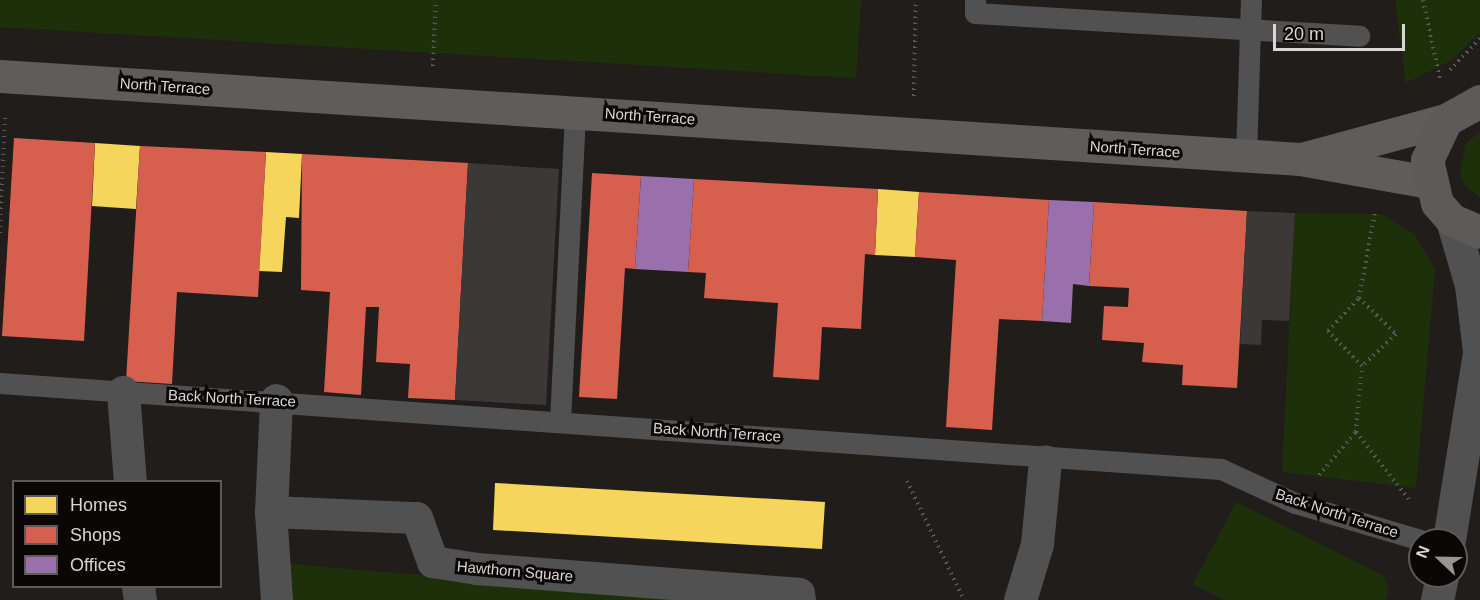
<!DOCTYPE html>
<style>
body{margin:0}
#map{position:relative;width:1480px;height:600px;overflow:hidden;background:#211d1b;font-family:Helvetica,sans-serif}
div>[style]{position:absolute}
.green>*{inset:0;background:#1e300a}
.homes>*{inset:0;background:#f6d55c}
.shops>*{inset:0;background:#d6604d}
.offices>*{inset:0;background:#9970ab}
.building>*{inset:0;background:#3c3838}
.path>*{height:4px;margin-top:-2px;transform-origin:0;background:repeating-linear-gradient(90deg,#5c5959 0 1.5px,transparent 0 6px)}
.service>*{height:21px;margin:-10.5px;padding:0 10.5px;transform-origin:10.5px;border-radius:10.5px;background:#525151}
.pedestrian>*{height:32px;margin:-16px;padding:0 16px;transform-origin:16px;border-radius:16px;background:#525151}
.minor>*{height:33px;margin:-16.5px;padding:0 16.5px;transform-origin:16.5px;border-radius:16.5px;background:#525151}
.secondary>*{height:33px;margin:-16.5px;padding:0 16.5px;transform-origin:16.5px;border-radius:16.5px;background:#5e5d5c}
.primary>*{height:33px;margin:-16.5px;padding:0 16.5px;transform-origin:16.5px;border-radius:16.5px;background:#5d5a5a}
span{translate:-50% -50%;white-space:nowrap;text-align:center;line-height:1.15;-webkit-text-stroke:6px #0a0706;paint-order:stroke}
.street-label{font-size:15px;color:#dbd6d4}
.legend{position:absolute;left:12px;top:480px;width:210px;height:108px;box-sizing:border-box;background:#0a0706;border:2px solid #5e5a58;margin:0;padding:8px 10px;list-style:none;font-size:18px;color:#dbd6d4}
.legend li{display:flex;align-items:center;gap:12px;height:30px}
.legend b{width:30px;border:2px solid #5e5a58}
.north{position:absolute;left:1408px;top:528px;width:60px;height:60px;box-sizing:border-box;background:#0a0706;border:2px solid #5e5a58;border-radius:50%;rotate:292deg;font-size:16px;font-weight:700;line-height:24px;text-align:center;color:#dbd6d4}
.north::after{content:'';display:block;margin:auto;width:21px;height:27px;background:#9a9593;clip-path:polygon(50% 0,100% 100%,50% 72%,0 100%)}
.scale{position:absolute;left:1273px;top:24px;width:132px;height:27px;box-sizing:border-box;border:3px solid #dbd6d4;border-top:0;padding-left:8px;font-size:18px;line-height:21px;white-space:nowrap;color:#dbd6d4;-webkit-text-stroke:4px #0a0706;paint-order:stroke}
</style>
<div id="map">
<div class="green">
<div style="clip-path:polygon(0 0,861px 0,856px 78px,0 27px)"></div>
<div style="clip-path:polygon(1395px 0,1480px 0,1480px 32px,1452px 60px,1406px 83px)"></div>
<div style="clip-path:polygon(1480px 132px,1480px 198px,1465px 185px,1460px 172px,1466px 143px)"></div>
<div style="clip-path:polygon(1295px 213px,1382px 214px,1415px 235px,1435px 269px,1416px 488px,1282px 472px)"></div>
<div style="clip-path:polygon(1236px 502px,1384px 576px,1389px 592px,1385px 600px,1225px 600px,1193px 584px)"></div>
<div style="clip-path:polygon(290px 564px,714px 600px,292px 600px)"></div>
</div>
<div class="homes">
<div style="clip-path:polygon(95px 143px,140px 146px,136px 209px,92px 206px)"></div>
<div style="clip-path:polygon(266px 152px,302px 154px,299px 218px,286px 217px,282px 272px,259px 271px)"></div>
<div style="clip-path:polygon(878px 189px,919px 192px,915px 257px,875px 255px)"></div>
<div style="clip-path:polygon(495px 483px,825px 502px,822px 549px,493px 530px)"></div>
</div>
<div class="shops">
<div style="clip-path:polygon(14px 138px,95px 143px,84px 341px,2px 336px)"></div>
<div style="clip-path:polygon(140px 146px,266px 152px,258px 297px,177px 292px,172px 384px,126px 381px)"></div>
<div style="clip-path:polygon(302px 154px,468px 163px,455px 400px,408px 398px,410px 364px,376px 362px,379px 307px,366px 307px,361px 395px,324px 392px,330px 292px,301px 290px)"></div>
<div style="clip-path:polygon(592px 173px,641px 176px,635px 269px,625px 268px,617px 399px,579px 397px)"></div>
<div style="clip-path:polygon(694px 179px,878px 189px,875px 255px,865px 254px,861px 329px,822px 327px,819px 380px,773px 377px,778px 303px,704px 298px,706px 273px,688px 272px)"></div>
<div style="clip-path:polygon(919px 192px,1049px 200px,1042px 321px,999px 319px,992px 430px,946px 427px,956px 260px,915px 257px)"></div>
<div style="clip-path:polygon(1094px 202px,1247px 211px,1237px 388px,1182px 385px,1183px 365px,1142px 362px,1144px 343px,1102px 340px,1104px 306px,1128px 307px,1129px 288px,1089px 286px)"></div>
</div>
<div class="offices">
<div style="clip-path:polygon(641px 176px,694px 179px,688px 272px,635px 269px)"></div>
<div style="clip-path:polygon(1049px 200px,1094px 202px,1089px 286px,1073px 284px,1071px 323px,1042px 321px)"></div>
</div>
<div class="building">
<div style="clip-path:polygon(468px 163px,559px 169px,546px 405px,455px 400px)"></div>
<div style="clip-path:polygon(1247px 211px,1295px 213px,1289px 321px,1262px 320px,1261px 345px,1240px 344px)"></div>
</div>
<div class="path">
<div style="left:1423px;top:0;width:81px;rotate:77.9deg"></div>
<div style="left:433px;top:66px;width:66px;rotate:-87.4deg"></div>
<div style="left:1450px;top:70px;width:44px;rotate:-46.8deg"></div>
<div style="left:914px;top:96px;width:96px;rotate:-88.8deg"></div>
<div style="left:0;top:233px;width:116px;rotate:-87.5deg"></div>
<div style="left:1359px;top:298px;width:52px;rotate:44.2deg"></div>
<div style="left:1396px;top:334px;width:47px;rotate:136.7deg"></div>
<div style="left:1356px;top:432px;width:89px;rotate:51.8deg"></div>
<div style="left:1319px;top:475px;width:57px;rotate:-49.3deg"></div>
<div style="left:1356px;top:432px;width:66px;rotate:-84.8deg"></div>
<div style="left:1362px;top:366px;width:49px;rotate:-134.2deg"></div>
<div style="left:1328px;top:331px;width:45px;rotate:-46.8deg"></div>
<div style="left:1359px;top:298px;width:87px;rotate:-79.5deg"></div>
<div style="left:907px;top:481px;width:132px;rotate:64.4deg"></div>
</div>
<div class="service">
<div style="left:975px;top:0;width:13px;rotate:90deg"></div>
<div style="left:975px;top:13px;width:385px;rotate:3.4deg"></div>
<div style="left:1246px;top:157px;width:157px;rotate:-88.2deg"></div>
<div style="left:0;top:383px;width:1224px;rotate:4.03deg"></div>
<div style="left:1221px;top:469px;width:81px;rotate:24.7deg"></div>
<div style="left:1295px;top:503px;width:131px;rotate:16.4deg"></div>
<div style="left:560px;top:421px;width:309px;rotate:-87.2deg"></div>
</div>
<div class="pedestrian">
<div style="left:277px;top:600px;width:88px;rotate:-93.9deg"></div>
<div style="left:271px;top:512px;width:146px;rotate:2.4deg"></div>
<div style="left:417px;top:518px;width:47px;rotate:70deg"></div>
<div style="left:433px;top:562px;width:45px;rotate:9deg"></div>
<div style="left:477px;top:569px;width:323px;rotate:4.4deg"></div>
<div style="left:799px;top:594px;width:6px;rotate:81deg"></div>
</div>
<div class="minor">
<div style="left:1452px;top:220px;width:68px;rotate:73.7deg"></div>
<div style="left:1471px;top:285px;width:66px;rotate:83.1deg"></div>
<div style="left:123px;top:392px;width:90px;rotate:85.6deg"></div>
<div style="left:271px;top:512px;width:112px;rotate:-87.4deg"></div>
<div style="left:1449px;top:540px;width:195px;rotate:-80.9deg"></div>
<div style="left:138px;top:586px;width:14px;rotate:82deg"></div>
<div style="left:1020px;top:600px;width:59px;rotate:-73.1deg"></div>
<div style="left:1037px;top:544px;width:83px;rotate:-84.5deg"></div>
<div style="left:1437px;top:600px;width:25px;rotate:-78deg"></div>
</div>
<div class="secondary">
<div style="left:0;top:76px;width:1303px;rotate:3.65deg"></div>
<div style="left:1300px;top:159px;width:131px;rotate:10.1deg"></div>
<div style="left:1302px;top:159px;width:149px;rotate:-15.2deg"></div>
</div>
<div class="primary">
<div style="left:1480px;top:101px;width:39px;rotate:151deg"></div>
<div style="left:1446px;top:120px;width:44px;rotate:115.4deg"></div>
<div style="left:1427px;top:160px;width:44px;rotate:76.9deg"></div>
<div style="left:1437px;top:203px;width:23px;rotate:49deg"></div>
<div style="left:1452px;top:220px;width:30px;rotate:23deg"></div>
</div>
<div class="street-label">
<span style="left:165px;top:86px;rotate:4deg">North Terrace</span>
<span style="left:650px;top:116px;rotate:4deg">North Terrace</span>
<span style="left:1135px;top:149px;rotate:4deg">North Terrace</span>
<span style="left:232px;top:398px;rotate:3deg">Back North Terrace</span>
<span style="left:717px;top:432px;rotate:4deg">Back North Terrace</span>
<span style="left:1337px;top:513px;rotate:18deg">Back North Terrace</span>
<span style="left:515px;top:571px;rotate:5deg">Hawthorn Square</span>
</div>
<ul class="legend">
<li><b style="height:16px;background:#f6d55c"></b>Homes</li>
<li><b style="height:16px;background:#d6604d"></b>Shops</li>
<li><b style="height:16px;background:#9970ab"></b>Offices</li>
</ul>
<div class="north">N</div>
<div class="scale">20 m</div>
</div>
